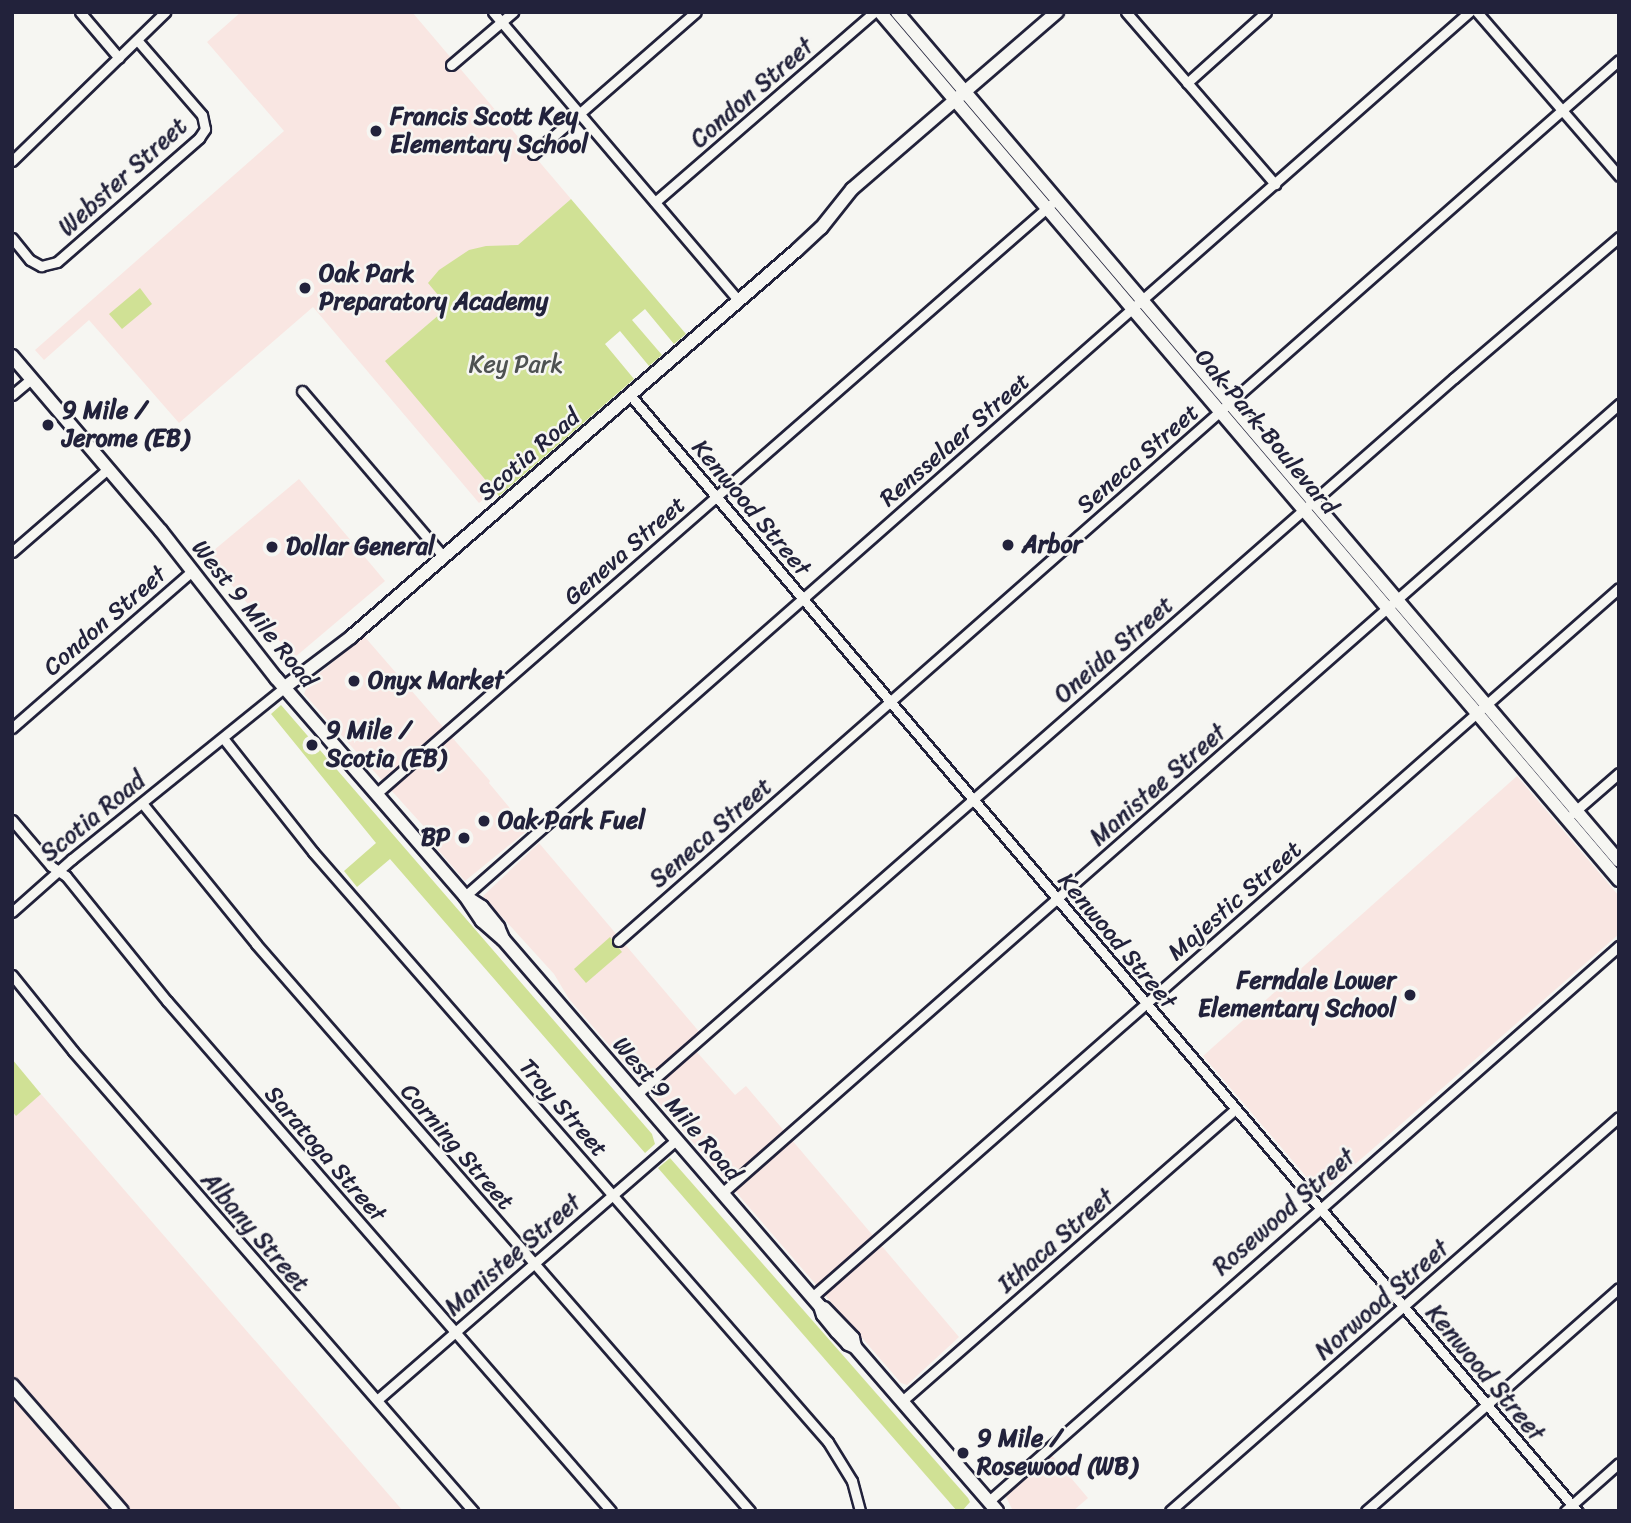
<!DOCTYPE html>
<style>
body{margin:0}
#map{position:relative;width:1631px;height:1523px;overflow:hidden;background:#f6f6f2;font-family:Sriracha,sans-serif}
div>[style]{position:absolute}
.built>*{inset:0;background:#f9e6e2}
.green>*{inset:0;background:#d0e195}
.roads{filter:drop-shadow(2px 0 #22223b) drop-shadow(-2px 0 #22223b) drop-shadow(0 2px #22223b) drop-shadow(0 -2px #22223b)}
.street>*{height:9px;margin:-4.5px;padding:0 4.5px;transform-origin:4.5px;border-radius:4.5px;background:#f6f6f2}
.secondary>*{height:12px;margin:-6px;padding:0 6px;transform-origin:6px;border-radius:6px;background:#f6f6f2}
.dots>*{width:19px;height:19px;translate:-50% -50%;box-sizing:border-box;border:4px solid #f6f6f2;border-radius:50%}
span{translate:-50% -50%;white-space:nowrap;text-align:center;line-height:1.15;-webkit-text-stroke:5px #f6f6f2;paint-order:stroke}
.street-label{font-size:24px;color:#22223b}
.poi-label{font-size:24px;color:#22223b;font-weight:700}
.left{translate:0 -50%;text-align:left}
.right{translate:-100% -50%;text-align:right}
.park-label{font-size:24px;color:#4e5252}
.frame{position:absolute;inset:0;border:14px solid #22223b;pointer-events:none}
</style>
<div id="map">
<div class="built">
<div style="clip-path:polygon(241px 12px,412px 12px,571px 199px,386px 361px,494px 490px,479px 503px,313px 307px,179px 423px,89px 320px,44px 360px,35px 350px,284px 131px,207px 42px)"></div>
<div style="clip-path:polygon(299px 479px,385px 581px,294px 658px,207px 556px)"></div>
<div style="clip-path:polygon(364px 636px,490px 781px,489px 783px,528px 830px,465px 881px,427px 837px,428px 831px,304px 694px,308px 683px)"></div>
<div style="clip-path:polygon(1517px 776px,1619px 896px,1619px 934px,1321px 1194px,1203px 1056px)"></div>
<div style="clip-path:polygon(539px 843px,707px 1041px,696px 1051px,735px 1095px,746px 1086px,959px 1337px,907px 1385px,901px 1383px,569px 999px,554px 974px,483px 896px)"></div>
<div style="clip-path:polygon(41px 1094px,403px 1511px,12px 1511px,12px 1111px,16px 1115px)"></div>
<div style="clip-path:polygon(1049px 1452px,1088px 1498px,1073px 1511px,1013px 1511px,1005px 1495px)"></div>
</div>
<div class="green">
<div style="clip-path:polygon(571px 199px,686px 334px,674px 344px,645px 309px,632px 320px,662px 355px,649px 366px,620px 331px,605px 344px,634px 379px,499px 496px,385px 361px,448px 307px,428px 283px,439px 270px,469px 250px,486px 246px,518px 245px)"></div>
<div style="clip-path:polygon(140px 288px,152px 304px,122px 329px,109px 314px)"></div>
<div style="clip-path:polygon(281px 705px,652px 1134px,655px 1144px,645px 1153px,390px 859px,357px 887px,344px 871px,376px 843px,271px 714px)"></div>
<div style="clip-path:polygon(610px 937px,622px 952px,586px 983px,574px 969px)"></div>
<div style="clip-path:polygon(12px 1059px,41px 1094px,16px 1116px,12px 1111px)"></div>
<div style="clip-path:polygon(670px 1158px,968px 1498px,970px 1502px,962px 1511px,957px 1511px,658px 1168px)"></div>
</div>
<div class="roads">
<div class="street">
<div style="left:80px;top:12px;width:60px;rotate:49.7deg"></div>
<div style="left:493px;top:12px;width:378px;rotate:49.6deg"></div>
<div style="left:1126px;top:12px;width:228px;rotate:49.1deg"></div>
<div style="left:1477px;top:12px;width:217px;rotate:49.1deg"></div>
<div style="left:451px;top:65px;width:82px;rotate:-40.5deg"></div>
<div style="left:1187px;top:83px;width:106px;rotate:-41.9deg"></div>
<div style="left:533px;top:154px;width:216px;rotate:-41.1deg"></div>
<div style="left:12px;top:161px;width:214px;rotate:-44.2deg"></div>
<div style="left:655px;top:202px;width:290px;rotate:-40.9deg"></div>
<div style="left:12px;top:238px;width:28px;rotate:51deg"></div>
<div style="left:30px;top:260px;width:13px;rotate:29deg"></div>
<div style="left:41px;top:266px;width:16px;rotate:-14deg"></div>
<div style="left:57px;top:262px;width:189px;rotate:-41.1deg"></div>
<div style="left:199px;top:138px;width:11px;rotate:-56deg"></div>
<div style="left:205px;top:129px;width:14px;rotate:-102deg"></div>
<div style="left:202px;top:115px;width:99px;rotate:-130.9deg"></div>
<div style="left:302px;top:391px;width:218px;rotate:49.5deg"></div>
<div style="left:12px;top:395px;width:26px;rotate:-40deg"></div>
<div style="left:630px;top:395px;width:1464px;rotate:49.68deg"></div>
<div style="left:12px;top:552px;width:128px;rotate:-40.9deg"></div>
<div style="left:12px;top:728px;width:240px;rotate:-41.1deg"></div>
<div style="left:223px;top:738px;width:145px;rotate:51.7deg"></div>
<div style="left:313px;top:852px;width:783px;rotate:48.88deg"></div>
<div style="left:828px;top:1442px;width:46px;rotate:58.4deg"></div>
<div style="left:852px;top:1481px;width:31px;rotate:75deg"></div>
<div style="left:377px;top:793px;width:894px;rotate:-41.14deg"></div>
<div style="left:142px;top:803px;width:181px;rotate:51deg"></div>
<div style="left:256px;top:944px;width:752px;rotate:48.94deg"></div>
<div style="left:1573px;top:813px;width:61px;rotate:-41deg"></div>
<div style="left:12px;top:820px;width:60px;rotate:49.7deg"></div>
<div style="left:51px;top:866px;width:18px;rotate:34deg"></div>
<div style="left:66px;top:876px;width:161px;rotate:51.1deg"></div>
<div style="left:167px;top:1001px;width:676px;rotate:48.96deg"></div>
<div style="left:465px;top:896px;width:1338px;rotate:-41.36deg"></div>
<div style="left:12px;top:912px;width:80px;rotate:-41.5deg"></div>
<div style="left:72px;top:859px;width:274px;rotate:-38.9deg"></div>
<div style="left:618px;top:941px;width:1333px;rotate:-41.35deg"></div>
<div style="left:12px;top:975px;width:97px;rotate:51.2deg"></div>
<div style="left:73px;top:1051px;width:610px;rotate:48.99deg"></div>
<div style="left:637px;top:1094px;width:1086px;rotate:-41.23deg"></div>
<div style="left:1454px;top:378px;width:217px;rotate:-40.5deg"></div>
<div style="left:722px;top:1193px;width:1195px;rotate:-41.33deg"></div>
<div style="left:812px;top:1297px;width:1074px;rotate:-41.3deg"></div>
<div style="left:377px;top:1400px;width:396px;rotate:-41deg"></div>
<div style="left:902px;top:1401px;width:443px;rotate:-41.2deg"></div>
<div style="left:989px;top:1501px;width:840px;rotate:-41.38deg"></div>
<div style="left:1170px;top:1511px;width:597px;rotate:-41.27deg"></div>
<div style="left:1366px;top:1511px;width:337px;rotate:-41.4deg"></div>
<div style="left:1565px;top:1511px;width:72px;rotate:-41.6deg"></div>
</div>
<div class="secondary">
<div style="left:880px;top:12px;width:1140px;rotate:49.59deg"></div>
<div style="left:897px;top:12px;width:1114px;rotate:49.62deg"></div>
<div style="left:12px;top:356px;width:230px;rotate:49.6deg"></div>
<div style="left:161px;top:531px;width:187px;rotate:52deg"></div>
<div style="left:276px;top:678px;width:289px;rotate:49.1deg"></div>
<div style="left:465px;top:896px;width:30px;rotate:56deg"></div>
<div style="left:482px;top:921px;width:28px;rotate:41deg"></div>
<div style="left:503px;top:939px;width:485px;rotate:49.2deg"></div>
<div style="left:820px;top:1306px;width:9px;rotate:72deg"></div>
<div style="left:823px;top:1315px;width:22px;rotate:51deg"></div>
<div style="left:837px;top:1332px;width:16px;rotate:47deg"></div>
<div style="left:848px;top:1344px;width:8px;rotate:23deg"></div>
<div style="left:855px;top:1347px;width:217px;rotate:49.1deg"></div>
<div style="left:285px;top:687px;width:83px;rotate:-37.1deg"></div>
<div style="left:351px;top:637px;width:590px;rotate:-40.95deg"></div>
<div style="left:797px;top:250px;width:33px;rotate:-43deg"></div>
<div style="left:821px;top:228px;width:50px;rotate:-51.5deg"></div>
<div style="left:852px;top:189px;width:271px;rotate:-40.8deg"></div>
<div style="left:465px;top:896px;width:20px;rotate:33deg"></div>
<div style="left:482px;top:907px;width:26px;rotate:51deg"></div>
<div style="left:498px;top:927px;width:13px;rotate:67deg"></div>
<div style="left:824px;top:1308px;width:42px;rotate:46deg"></div>
<div style="left:853px;top:1338px;width:9px;rotate:77deg"></div>
<div style="left:12px;top:1385px;width:167px;rotate:48.9deg"></div>
</div>
</div>
<div class="dots">
<div style="left:376px;top:131px;background:#22223b"></div>
<div style="left:305px;top:288px;background:#22223b"></div>
<div style="left:48px;top:425px;background:#22223b"></div>
<div style="left:1008px;top:545px;background:#22223b"></div>
<div style="left:272px;top:547px;background:#22223b"></div>
<div style="left:354px;top:681px;background:#22223b"></div>
<div style="left:312px;top:745px;background:#22223b"></div>
<div style="left:484px;top:821px;background:#22223b"></div>
<div style="left:464px;top:838px;background:#22223b"></div>
<div style="left:1410px;top:995px;background:#22223b"></div>
<div style="left:963px;top:1453px;background:#22223b"></div>
</div>
<div class="street-label">
<span style="left:752px;top:93px;rotate:-41deg">Condon Street</span>
<span style="left:123px;top:177px;rotate:-42deg">Webster Street</span>
<span style="left:1266px;top:432px;rotate:50deg">Oak Park Boulevard</span>
<span style="left:955px;top:440px;rotate:-41deg">Rensselaer Street</span>
<span style="left:529px;top:455px;rotate:-41deg">Scotia Road</span>
<span style="left:1138px;top:459px;rotate:-41deg">Seneca Street</span>
<span style="left:751px;top:508px;rotate:50deg">Kenwood Street</span>
<span style="left:625px;top:551px;rotate:-41deg">Geneva Street</span>
<span style="left:254px;top:614px;rotate:51deg">West 9 Mile Road</span>
<span style="left:105px;top:621px;rotate:-41deg">Condon Street</span>
<span style="left:1114px;top:650px;rotate:-41deg">Oneida Street</span>
<span style="left:1158px;top:785px;rotate:-41deg">Manistee Street</span>
<span style="left:93px;top:817px;rotate:-39deg">Scotia Road</span>
<span style="left:711px;top:833px;rotate:-41deg">Seneca Street</span>
<span style="left:1235px;top:901px;rotate:-41deg">Majestic Street</span>
<span style="left:1117px;top:941px;rotate:50deg">Kenwood Street</span>
<span style="left:563px;top:1108px;rotate:49deg">Troy Street</span>
<span style="left:677px;top:1109px;rotate:49deg">West 9 Mile Road</span>
<span style="left:457px;top:1147px;rotate:49deg">Corning Street</span>
<span style="left:325px;top:1154px;rotate:49deg">Saratoga Street</span>
<span style="left:1284px;top:1212px;rotate:-41deg">Rosewood Street</span>
<span style="left:255px;top:1232px;rotate:49deg">Albany Street</span>
<span style="left:1056px;top:1241px;rotate:-41deg">Ithaca Street</span>
<span style="left:513px;top:1255px;rotate:-41deg">Manistee Street</span>
<span style="left:1382px;top:1300px;rotate:-41deg">Norwood Street</span>
<span style="left:1485px;top:1373px;rotate:50deg">Kenwood Street</span>
</div>
<div class="poi-label">
<span class="left" style="left:390px;top:131px">Francis Scott Key<br>Elementary School</span>
<span class="left" style="left:319px;top:288px">Oak Park<br>Preparatory Academy</span>
<span class="left" style="left:62px;top:425px">9 Mile /<br>Jerome (EB)</span>
<span class="left" style="left:1022px;top:545px">Arbor</span>
<span class="left" style="left:286px;top:547px">Dollar General</span>
<span class="left" style="left:368px;top:681px">Onyx Market</span>
<span class="left" style="left:326px;top:745px">9 Mile /<br>Scotia (EB)</span>
<span class="left" style="left:498px;top:821px">Oak Park Fuel</span>
<span class="right" style="left:450px;top:838px">BP</span>
<span class="right" style="left:1396px;top:995px">Ferndale Lower<br>Elementary School</span>
<span class="left" style="left:977px;top:1453px">9 Mile /<br>Rosewood (WB)</span>
</div>
<div class="park-label">
<span style="left:516px;top:365px">Key Park</span>
</div>
<div class="frame"></div>
</div>
